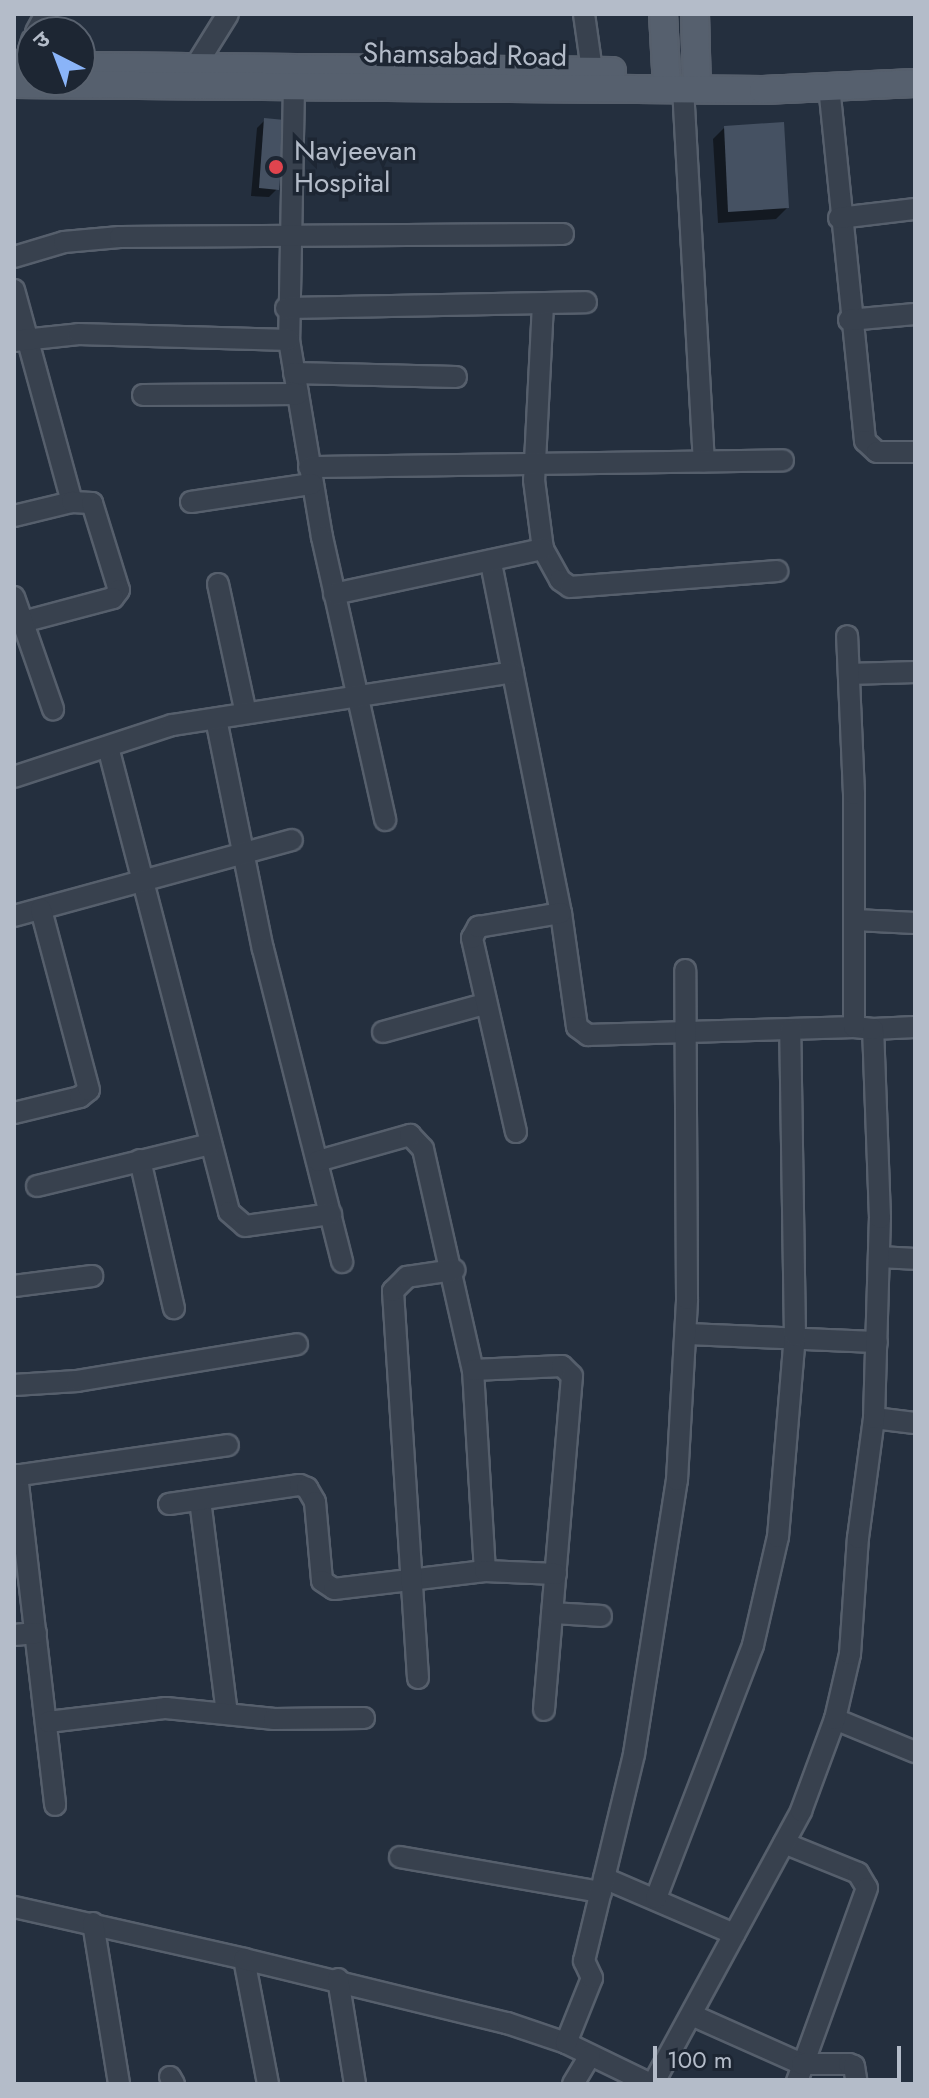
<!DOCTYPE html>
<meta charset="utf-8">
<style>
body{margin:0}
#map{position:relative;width:929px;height:2098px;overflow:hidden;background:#242f3e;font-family:Jost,"Noto Sans Devanagari",sans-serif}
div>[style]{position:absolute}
.shadow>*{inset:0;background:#0007}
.building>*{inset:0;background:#455162}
.roads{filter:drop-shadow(2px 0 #565f6c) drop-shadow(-2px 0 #565f6c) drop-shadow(0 2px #565f6c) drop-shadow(0 -2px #565f6c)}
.minor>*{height:20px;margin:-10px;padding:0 10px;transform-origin:10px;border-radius:10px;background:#38414e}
.major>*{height:26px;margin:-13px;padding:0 13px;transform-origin:13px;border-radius:13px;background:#56606e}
.dots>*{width:22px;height:22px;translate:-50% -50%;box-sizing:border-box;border:4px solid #1d2633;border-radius:50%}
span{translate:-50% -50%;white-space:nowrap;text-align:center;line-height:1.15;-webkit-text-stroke:7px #1d2633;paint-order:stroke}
.street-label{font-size:28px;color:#b4bcc9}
.poi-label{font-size:28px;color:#b4bcc9}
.left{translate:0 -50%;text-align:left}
.frame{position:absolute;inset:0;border:16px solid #b4bcc9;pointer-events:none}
.north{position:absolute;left:16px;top:16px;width:80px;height:80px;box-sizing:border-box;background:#1d2633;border:2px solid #59626f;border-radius:50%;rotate:318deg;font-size:22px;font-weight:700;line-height:32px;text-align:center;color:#b4bcc9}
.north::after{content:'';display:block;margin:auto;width:28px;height:36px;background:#8ab4f8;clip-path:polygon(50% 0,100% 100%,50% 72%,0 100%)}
.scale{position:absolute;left:653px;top:2046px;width:248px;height:36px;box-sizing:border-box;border:4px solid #b4bcc9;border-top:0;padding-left:10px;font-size:24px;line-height:28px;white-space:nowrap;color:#b4bcc9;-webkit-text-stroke:6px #1d2633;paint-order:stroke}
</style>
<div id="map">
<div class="shadow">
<div style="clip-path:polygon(265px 120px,277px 189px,269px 197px,251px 196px,257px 128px)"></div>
<div style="clip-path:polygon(724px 128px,787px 208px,776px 219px,718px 223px,713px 139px)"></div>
</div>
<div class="building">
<div style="clip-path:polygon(264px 118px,285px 120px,279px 190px,259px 188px)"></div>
<div style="clip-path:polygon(784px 122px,789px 208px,728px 212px,724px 126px)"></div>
</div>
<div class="roads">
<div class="minor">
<div style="left:584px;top:14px;width:57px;rotate:81.9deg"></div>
<div style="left:36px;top:32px;width:21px;rotate:-61deg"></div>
<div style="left:25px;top:65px;width:26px;rotate:-74deg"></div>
<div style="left:195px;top:67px;width:62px;rotate:-58.1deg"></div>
<div style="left:294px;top:86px;width:254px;rotate:91.1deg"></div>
<div style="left:289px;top:340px;width:200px;rotate:80.5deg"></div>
<div style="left:322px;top:537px;width:290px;rotate:77.4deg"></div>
<div style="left:829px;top:86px;width:357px;rotate:84.2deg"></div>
<div style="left:865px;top:441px;width:16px;rotate:43deg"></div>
<div style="left:877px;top:452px;width:38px"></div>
<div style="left:683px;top:88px;width:374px;rotate:86.8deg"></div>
<div style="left:839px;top:218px;width:77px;rotate:-6.8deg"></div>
<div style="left:14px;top:257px;width:52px;rotate:-16.7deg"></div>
<div style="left:64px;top:242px;width:56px;rotate:-5.1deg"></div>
<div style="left:120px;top:237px;width:443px;rotate:-0.4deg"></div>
<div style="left:14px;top:290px;width:220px;rotate:74.7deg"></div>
<div style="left:543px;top:304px;width:176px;rotate:92.9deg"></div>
<div style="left:534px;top:480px;width:70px;rotate:82.6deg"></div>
<div style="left:543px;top:549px;width:35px;rotate:61deg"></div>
<div style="left:560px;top:580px;width:12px;rotate:35deg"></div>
<div style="left:570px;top:587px;width:208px;rotate:-4.4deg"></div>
<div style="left:286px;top:308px;width:300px;rotate:-1.1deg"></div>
<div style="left:849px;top:320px;width:66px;rotate:-5.2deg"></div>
<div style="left:14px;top:341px;width:65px;rotate:-6.1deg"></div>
<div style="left:79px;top:334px;width:210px;rotate:1.6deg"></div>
<div style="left:294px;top:373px;width:162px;rotate:1.4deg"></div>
<div style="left:143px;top:395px;width:155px;rotate:-0.4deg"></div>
<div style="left:309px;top:467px;width:474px;rotate:-0.8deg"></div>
<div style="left:191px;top:502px;width:122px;rotate:-8.5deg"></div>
<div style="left:14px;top:516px;width:60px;rotate:-13.6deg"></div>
<div style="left:72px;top:502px;width:20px;rotate:3deg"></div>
<div style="left:92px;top:503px;width:91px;rotate:72.8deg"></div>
<div style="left:119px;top:590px;width:10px;rotate:127deg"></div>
<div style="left:113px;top:598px;width:93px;rotate:165.1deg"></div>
<div style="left:491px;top:563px;width:357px;rotate:78.7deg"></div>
<div style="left:561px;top:913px;width:115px;rotate:82deg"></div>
<div style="left:577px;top:1027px;width:14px;rotate:36deg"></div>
<div style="left:588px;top:1035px;width:266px;rotate:-1.7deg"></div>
<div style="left:218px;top:584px;width:132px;rotate:77.8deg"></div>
<div style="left:334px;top:594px;width:214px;rotate:-12.2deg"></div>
<div style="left:14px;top:597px;width:119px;rotate:70.8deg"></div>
<div style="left:849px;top:674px;width:66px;rotate:-1.7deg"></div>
<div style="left:216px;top:719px;width:235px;rotate:78.5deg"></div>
<div style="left:263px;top:949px;width:323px;rotate:75.8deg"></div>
<div style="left:108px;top:747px;width:480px;rotate:75.4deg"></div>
<div style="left:229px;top:1212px;width:21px;rotate:41deg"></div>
<div style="left:245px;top:1226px;width:87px;rotate:-7.9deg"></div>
<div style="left:14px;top:777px;width:166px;rotate:-18.2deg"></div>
<div style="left:172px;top:725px;width:345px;rotate:-8.8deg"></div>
<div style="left:14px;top:916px;width:288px;rotate:-15.3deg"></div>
<div style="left:855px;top:920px;width:60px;rotate:2.9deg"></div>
<div style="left:873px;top:1029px;width:42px;rotate:-2.7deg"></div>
<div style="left:383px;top:1032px;width:106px;rotate:-15.4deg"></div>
<div style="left:14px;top:1113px;width:68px;rotate:-13.6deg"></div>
<div style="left:80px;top:1097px;width:11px;rotate:-38deg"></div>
<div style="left:89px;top:1090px;width:187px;rotate:-104.9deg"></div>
<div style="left:516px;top:1132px;width:199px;rotate:-102.8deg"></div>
<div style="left:472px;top:938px;width:13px;rotate:-61deg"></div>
<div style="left:478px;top:927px;width:84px;rotate:-9.6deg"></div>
<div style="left:140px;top:1160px;width:152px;rotate:77.1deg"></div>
<div style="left:318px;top:1161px;width:96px;rotate:-15.8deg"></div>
<div style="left:410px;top:1135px;width:19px;rotate:47deg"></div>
<div style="left:423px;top:1149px;width:227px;rotate:77.3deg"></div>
<div style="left:473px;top:1370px;width:201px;rotate:86.6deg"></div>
<div style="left:37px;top:1186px;width:179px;rotate:-13.6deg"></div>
<div style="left:879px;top:1257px;width:36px;rotate:3deg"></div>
<div style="left:14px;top:1286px;width:79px;rotate:-7.3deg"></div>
<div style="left:686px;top:1334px;width:191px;rotate:2.4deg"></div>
<div style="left:473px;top:1370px;width:89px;rotate:-2.6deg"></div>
<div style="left:562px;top:1366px;width:14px;rotate:45deg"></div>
<div style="left:572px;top:1376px;width:335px;rotate:94.8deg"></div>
<div style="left:14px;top:1385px;width:63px;rotate:-3.6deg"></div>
<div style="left:77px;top:1381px;width:223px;rotate:-9.5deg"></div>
<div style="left:874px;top:1418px;width:41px;rotate:7deg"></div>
<div style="left:17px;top:1475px;width:332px;rotate:83.4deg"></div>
<div style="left:14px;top:1476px;width:216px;rotate:-8.2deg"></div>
<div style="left:200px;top:1500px;width:215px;rotate:82.8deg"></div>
<div style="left:169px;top:1504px;width:132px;rotate:-8.3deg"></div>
<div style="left:300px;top:1485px;width:8px;rotate:23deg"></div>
<div style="left:307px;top:1488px;width:16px;rotate:60deg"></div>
<div style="left:315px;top:1502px;width:79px;rotate:84.9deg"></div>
<div style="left:322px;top:1581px;width:14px;rotate:34deg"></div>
<div style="left:334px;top:1589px;width:152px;rotate:-6.8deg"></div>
<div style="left:485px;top:1571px;width:71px;rotate:2.4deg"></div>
<div style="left:552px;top:1613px;width:49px;rotate:3.5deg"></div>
<div style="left:14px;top:1635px;width:22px;rotate:-5deg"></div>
<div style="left:418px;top:1678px;width:388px;rotate:-93.7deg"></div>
<div style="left:393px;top:1291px;width:20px;rotate:-45deg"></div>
<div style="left:407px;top:1277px;width:48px;rotate:-8.5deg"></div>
<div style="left:835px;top:1719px;width:87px;rotate:22.4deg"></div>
<div style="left:48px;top:1722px;width:119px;rotate:-6.8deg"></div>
<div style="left:166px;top:1708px;width:109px;rotate:5.8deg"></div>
<div style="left:274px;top:1719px;width:90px;rotate:-0.6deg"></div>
<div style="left:784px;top:1843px;width:80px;rotate:22.1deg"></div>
<div style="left:858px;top:1873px;width:17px;rotate:59deg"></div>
<div style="left:867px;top:1888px;width:208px;rotate:109.9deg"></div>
<div style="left:400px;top:1857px;width:204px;rotate:9.9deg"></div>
<div style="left:604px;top:1878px;width:142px;rotate:23.3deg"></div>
<div style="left:656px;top:1898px;width:271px;rotate:-69deg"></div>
<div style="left:753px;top:1645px;width:111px;rotate:-77deg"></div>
<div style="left:778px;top:1537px;width:202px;rotate:-85.2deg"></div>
<div style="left:795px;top:1336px;width:306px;rotate:-90.9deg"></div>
<div style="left:14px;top:1907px;width:236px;rotate:12.7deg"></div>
<div style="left:244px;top:1959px;width:127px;rotate:79.1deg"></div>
<div style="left:93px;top:1923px;width:163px;rotate:80.8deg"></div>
<div style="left:244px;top:1959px;width:271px;rotate:13.7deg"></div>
<div style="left:507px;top:2023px;width:62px;rotate:18.7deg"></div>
<div style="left:566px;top:2043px;width:94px;rotate:25.8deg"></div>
<div style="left:338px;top:1979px;width:106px;rotate:80.8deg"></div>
<div style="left:694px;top:2016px;width:118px;rotate:24deg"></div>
<div style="left:802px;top:2064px;width:47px"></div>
<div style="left:849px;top:2064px;width:5px;rotate:22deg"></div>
<div style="left:854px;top:2066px;width:18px;rotate:81deg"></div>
<div style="left:566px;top:2043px;width:70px;rotate:-68.2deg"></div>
<div style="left:592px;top:1978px;width:19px;rotate:-115deg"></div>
<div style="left:584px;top:1961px;width:213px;rotate:-76.4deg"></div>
<div style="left:634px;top:1754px;width:277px;rotate:-81.1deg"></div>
<div style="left:677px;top:1480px;width:181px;rotate:-86.8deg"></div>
<div style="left:687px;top:1299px;width:329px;rotate:-90.3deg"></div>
<div style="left:170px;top:2077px;width:8px;rotate:60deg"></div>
<div style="left:573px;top:2084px;width:33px;rotate:-59deg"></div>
<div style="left:653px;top:2084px;width:311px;rotate:-61.5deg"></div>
<div style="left:801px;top:1811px;width:98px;rotate:-69.7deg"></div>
<div style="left:835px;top:1719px;width:67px;rotate:-77deg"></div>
<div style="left:850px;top:1654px;width:116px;rotate:-86.1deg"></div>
<div style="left:858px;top:1538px;width:121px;rotate:-82.4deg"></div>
<div style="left:874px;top:1418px;width:200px;rotate:-88.3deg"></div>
<div style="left:880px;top:1218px;width:189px;rotate:-92.1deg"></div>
<div style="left:873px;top:1029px;width:19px;rotate:-174deg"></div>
<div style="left:854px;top:1027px;width:233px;rotate:-90deg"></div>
<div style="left:854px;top:794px;width:158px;rotate:-92.5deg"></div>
</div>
<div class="major">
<div style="left:663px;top:14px;width:74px;rotate:86.9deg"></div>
<div style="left:695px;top:14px;width:74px;rotate:88.5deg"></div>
<div style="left:14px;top:64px;width:18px;rotate:3deg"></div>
<div style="left:80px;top:66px;width:532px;rotate:0.54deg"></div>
<div style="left:14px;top:84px;width:749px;rotate:0.46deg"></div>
<div style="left:763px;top:90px;width:152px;rotate:-2.6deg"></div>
</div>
</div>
<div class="dots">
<div style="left:276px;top:167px;background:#e0444e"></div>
</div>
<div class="street-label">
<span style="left:465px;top:55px;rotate:1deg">Shamsabad Road</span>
</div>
<div class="poi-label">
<span class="left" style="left:294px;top:167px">Navjeevan<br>Hospital</span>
</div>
<div class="frame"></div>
<div class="north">उ</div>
<div class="scale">100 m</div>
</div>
